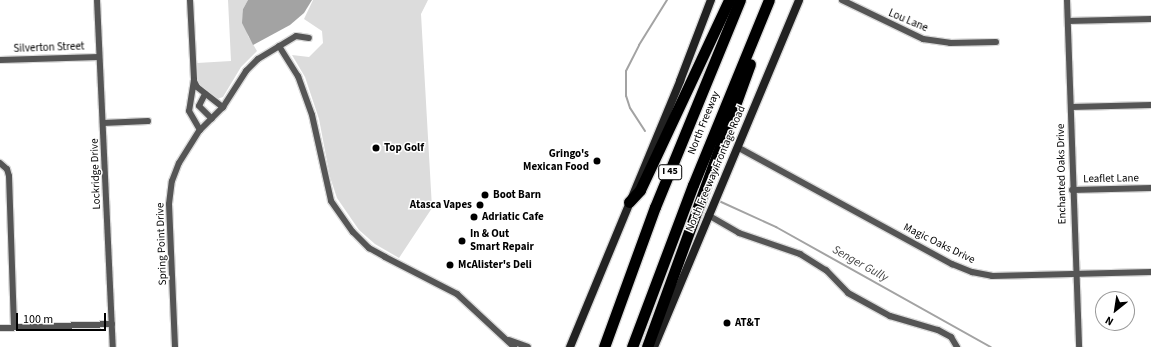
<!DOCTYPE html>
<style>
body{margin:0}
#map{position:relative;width:1151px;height:347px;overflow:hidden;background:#fff;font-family:"Source Sans 3",sans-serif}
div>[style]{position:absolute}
.green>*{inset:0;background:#dcdcdc}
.water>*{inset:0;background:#a3a3a3}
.stream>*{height:2px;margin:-1px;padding:0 1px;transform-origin:1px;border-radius:1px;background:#a3a3a3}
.roads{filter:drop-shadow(1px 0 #dbdbdb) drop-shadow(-1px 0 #dbdbdb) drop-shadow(0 1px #dbdbdb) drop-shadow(0 -1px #dbdbdb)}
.minor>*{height:6px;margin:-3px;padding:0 3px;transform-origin:3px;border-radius:3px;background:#555}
.secondary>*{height:8px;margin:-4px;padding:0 4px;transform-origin:4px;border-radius:4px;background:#222}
.motorway>*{height:11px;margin:-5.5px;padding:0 5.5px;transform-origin:5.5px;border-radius:5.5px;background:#000}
.dots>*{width:11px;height:11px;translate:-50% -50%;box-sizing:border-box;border:2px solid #fff;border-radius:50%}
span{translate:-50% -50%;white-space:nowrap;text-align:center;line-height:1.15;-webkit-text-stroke:3px #fff;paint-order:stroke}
.shield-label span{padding:1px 3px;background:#fff;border:1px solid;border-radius:3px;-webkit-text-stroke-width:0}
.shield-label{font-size:10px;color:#000;font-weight:700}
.street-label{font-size:11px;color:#000}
.poi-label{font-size:11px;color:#000;font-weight:700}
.left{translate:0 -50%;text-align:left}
.right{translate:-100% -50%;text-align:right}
.water-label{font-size:12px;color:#444;font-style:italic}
.north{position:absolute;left:1095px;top:291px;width:40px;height:40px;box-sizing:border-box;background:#fff;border:1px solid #999;border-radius:50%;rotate:210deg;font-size:11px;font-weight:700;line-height:16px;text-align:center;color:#000}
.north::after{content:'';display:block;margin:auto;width:14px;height:18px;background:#000;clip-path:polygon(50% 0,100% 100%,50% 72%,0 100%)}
.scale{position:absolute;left:16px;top:313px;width:90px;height:18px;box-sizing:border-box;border:2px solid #000;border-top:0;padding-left:5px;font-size:12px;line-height:14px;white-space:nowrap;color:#000;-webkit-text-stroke:3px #fff;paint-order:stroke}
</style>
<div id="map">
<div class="green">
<div style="clip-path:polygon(228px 0,248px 0,243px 9px,248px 36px,257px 51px,241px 67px,223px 97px,217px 99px,198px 84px,197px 63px,231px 61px)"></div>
<div style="clip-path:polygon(313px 0,428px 0,421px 14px,432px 208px,399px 258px,375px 244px,359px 230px,337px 198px,330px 177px,319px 119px,305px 77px,292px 55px,309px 57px,323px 43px,322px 31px,304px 19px)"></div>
</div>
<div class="water">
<div style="clip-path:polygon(248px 0,312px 0,304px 13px,290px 25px,253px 45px,242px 23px,243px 9px)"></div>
</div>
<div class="stream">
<div style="left:645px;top:131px;width:27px;rotate:-123deg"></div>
<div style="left:630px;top:108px;width:13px;rotate:-108deg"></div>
<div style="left:626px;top:96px;width:25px;rotate:-90deg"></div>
<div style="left:626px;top:71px;width:29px;rotate:-63deg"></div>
<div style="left:639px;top:45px;width:53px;rotate:-58.1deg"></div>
<div style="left:719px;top:201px;width:63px;rotate:24.5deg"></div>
<div style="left:776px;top:227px;width:246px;rotate:29.2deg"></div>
</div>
<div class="roads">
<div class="minor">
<div style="left:97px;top:0;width:347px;rotate:87.4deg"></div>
<div style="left:190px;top:0;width:80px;rotate:87.1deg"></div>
<div style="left:194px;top:80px;width:31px;rotate:99deg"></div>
<div style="left:189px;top:111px;width:22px;rotate:60deg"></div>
<div style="left:842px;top:0;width:90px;rotate:25.7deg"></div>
<div style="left:923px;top:39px;width:27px;rotate:8deg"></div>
<div style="left:950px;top:43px;width:46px;rotate:-1.2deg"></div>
<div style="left:1067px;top:0;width:347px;rotate:88deg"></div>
<div style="left:1068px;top:21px;width:83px;rotate:-1.4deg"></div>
<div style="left:279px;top:46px;width:36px;rotate:58deg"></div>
<div style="left:298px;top:76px;width:41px;rotate:70.3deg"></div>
<div style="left:312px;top:115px;width:88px;rotate:77.5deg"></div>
<div style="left:331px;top:201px;width:38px;rotate:55deg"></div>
<div style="left:353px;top:232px;width:23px;rotate:45deg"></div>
<div style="left:369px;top:248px;width:18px;rotate:29deg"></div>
<div style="left:385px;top:257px;width:81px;rotate:27.2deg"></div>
<div style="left:457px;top:294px;width:78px;rotate:42.9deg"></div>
<div style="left:0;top:60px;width:99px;rotate:-1.7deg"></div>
<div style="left:194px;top:81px;width:7px;rotate:63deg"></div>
<div style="left:197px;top:87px;width:33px;rotate:38deg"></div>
<div style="left:205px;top:94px;width:13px;rotate:117deg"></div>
<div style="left:199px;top:106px;width:18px;rotate:45deg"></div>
<div style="left:1071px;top:107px;width:80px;rotate:-1.4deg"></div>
<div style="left:103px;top:123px;width:45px;rotate:-2.5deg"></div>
<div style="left:739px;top:148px;width:243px;rotate:28.6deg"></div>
<div style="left:952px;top:264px;width:22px;rotate:22deg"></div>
<div style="left:972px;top:272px;width:20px;rotate:11deg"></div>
<div style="left:992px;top:276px;width:159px;rotate:-1.4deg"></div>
<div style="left:0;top:163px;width:9px;rotate:41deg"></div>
<div style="left:7px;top:169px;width:7px;rotate:74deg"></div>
<div style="left:9px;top:176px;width:151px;rotate:88.1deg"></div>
<div style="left:1072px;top:190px;width:79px;rotate:-1.5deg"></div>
<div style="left:708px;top:215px;width:36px;rotate:30deg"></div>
<div style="left:739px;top:233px;width:65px;rotate:19deg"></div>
<div style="left:800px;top:254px;width:31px;rotate:32deg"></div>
<div style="left:826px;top:270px;width:32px;rotate:46deg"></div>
<div style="left:848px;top:293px;width:48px;rotate:28.7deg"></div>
<div style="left:890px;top:316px;width:50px;rotate:16.3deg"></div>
<div style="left:938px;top:330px;width:15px;rotate:28deg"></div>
<div style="left:951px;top:337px;width:12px;rotate:59deg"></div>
<div style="left:0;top:328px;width:112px;rotate:-2deg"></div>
<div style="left:509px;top:340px;width:20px;rotate:20deg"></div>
<div style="left:175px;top:347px;width:143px;rotate:-92.4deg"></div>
<div style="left:169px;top:204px;width:23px;rotate:-83deg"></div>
<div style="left:172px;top:181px;width:19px;rotate:-69deg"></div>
<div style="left:179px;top:163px;width:39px;rotate:-58deg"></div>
<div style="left:200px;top:130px;width:33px;rotate:-45deg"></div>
<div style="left:223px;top:107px;width:43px;rotate:-57.4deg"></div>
<div style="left:246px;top:71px;width:17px;rotate:-45deg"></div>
<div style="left:258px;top:59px;width:44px;rotate:-31.2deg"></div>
<div style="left:296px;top:36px;width:13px;rotate:9deg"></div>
</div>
<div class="secondary">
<div style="left:570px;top:347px;width:288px;rotate:-67.5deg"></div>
<div style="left:680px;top:81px;width:87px;rotate:-69.1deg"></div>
<div style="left:654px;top:347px;width:376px;rotate:-67.3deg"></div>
</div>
<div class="motorway">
<div style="left:629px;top:202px;width:16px;rotate:-47deg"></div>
<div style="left:640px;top:190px;width:210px;rotate:-64.9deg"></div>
<div style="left:604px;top:347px;width:149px;rotate:-70deg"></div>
<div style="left:655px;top:207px;width:224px;rotate:-67.7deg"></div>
<div style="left:632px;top:347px;width:173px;rotate:-69.4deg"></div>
<div style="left:693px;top:185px;width:200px;rotate:-67.7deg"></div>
<div style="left:647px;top:347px;width:301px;rotate:-70deg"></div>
</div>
</div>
<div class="dots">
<div style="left:376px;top:148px;background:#000"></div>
<div style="left:597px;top:161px;background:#000"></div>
<div style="left:485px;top:195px;background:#000"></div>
<div style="left:480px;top:205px;background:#000"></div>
<div style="left:474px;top:217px;background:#000"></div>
<div style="left:462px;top:241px;background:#000"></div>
<div style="left:450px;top:265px;background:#000"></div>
<div style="left:727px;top:323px;background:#000"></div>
</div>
<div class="shield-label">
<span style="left:670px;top:172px">I 45</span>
</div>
<div class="street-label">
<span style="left:908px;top:21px;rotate:23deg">Lou Lane</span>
<span style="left:49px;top:48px;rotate:-2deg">Silverton Street</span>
<span style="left:704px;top:123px;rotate:-68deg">North Freeway</span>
<span style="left:716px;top:169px;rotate:-67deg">North Freeway Frontage Road</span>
<span style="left:96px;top:174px;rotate:-92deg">Lockridge Drive</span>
<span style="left:1062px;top:174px;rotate:-91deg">Enchanted Oaks Drive</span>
<span style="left:1111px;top:179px;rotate:-1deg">Leaflet Lane</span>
<span style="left:162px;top:244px;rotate:-92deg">Spring Point Drive</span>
<span style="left:939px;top:244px;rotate:26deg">Magic Oaks Drive</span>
</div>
<div class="poi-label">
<span class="left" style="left:384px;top:148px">Top Golf</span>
<span class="right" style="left:589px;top:161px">Gringo's<br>Mexican Food</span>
<span class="left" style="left:493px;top:195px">Boot Barn</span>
<span class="right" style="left:472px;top:205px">Atasca Vapes</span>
<span class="left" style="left:482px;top:217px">Adriatic Cafe</span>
<span class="left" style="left:470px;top:241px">In &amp; Out<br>Smart Repair</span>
<span class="left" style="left:458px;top:265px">McAlister's Deli</span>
<span class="left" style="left:735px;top:323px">AT&amp;T</span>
</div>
<div class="water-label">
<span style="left:860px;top:264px;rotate:29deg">Senger Gully</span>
</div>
<div class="north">N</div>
<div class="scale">100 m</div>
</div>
